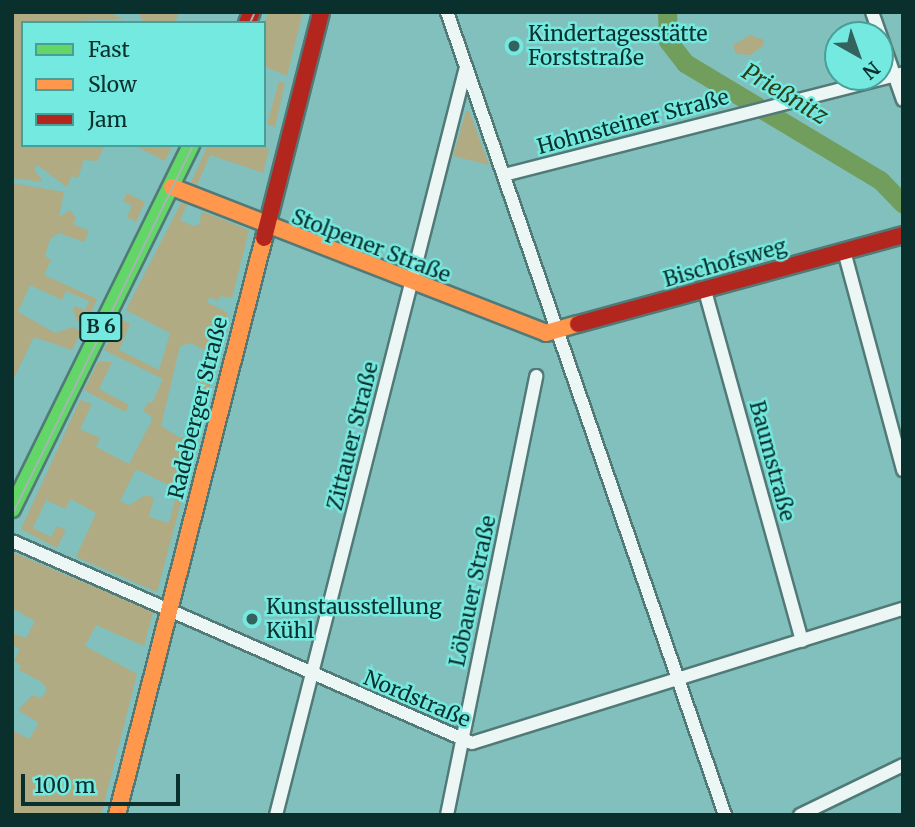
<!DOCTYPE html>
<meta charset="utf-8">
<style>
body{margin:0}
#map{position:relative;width:915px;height:827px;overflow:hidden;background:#81c0bc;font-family:Merriweather,serif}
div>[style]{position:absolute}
.green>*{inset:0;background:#b0ab82}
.river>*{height:19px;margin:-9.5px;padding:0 9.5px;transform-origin:9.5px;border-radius:9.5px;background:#719e5d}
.roads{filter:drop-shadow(2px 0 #517a77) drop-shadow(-2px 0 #517a77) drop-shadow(0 2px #517a77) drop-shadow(0 -2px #517a77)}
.street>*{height:12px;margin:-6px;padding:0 6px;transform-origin:6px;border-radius:6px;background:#ecf6f5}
.fast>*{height:16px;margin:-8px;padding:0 8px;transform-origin:8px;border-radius:8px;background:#63d668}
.slow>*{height:16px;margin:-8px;padding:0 8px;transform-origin:8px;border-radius:8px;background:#ff974d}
.jam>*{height:16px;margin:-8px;padding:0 8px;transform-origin:8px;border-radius:8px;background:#b3261e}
.tram>*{height:2px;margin:-1px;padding:0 1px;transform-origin:1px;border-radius:1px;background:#a5b5b4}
.dots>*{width:19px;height:19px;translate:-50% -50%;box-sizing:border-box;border:4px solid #74e9df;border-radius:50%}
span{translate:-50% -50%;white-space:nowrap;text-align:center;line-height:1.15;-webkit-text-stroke:5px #74e9df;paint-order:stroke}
.shield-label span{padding:2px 5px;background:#74e9df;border:2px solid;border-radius:5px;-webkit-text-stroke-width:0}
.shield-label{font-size:19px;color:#09302d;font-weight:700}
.poi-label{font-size:21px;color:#09302d}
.left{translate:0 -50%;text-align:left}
.street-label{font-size:21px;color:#09302d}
.water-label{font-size:23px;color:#2f3f19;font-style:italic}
.frame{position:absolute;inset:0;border:14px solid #09302d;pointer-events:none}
.legend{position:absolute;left:21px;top:21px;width:245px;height:126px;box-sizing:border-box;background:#74e9df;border:2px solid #499f98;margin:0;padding:9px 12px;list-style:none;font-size:21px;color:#09302d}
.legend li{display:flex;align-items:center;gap:14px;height:35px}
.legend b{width:35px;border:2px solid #499f98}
.north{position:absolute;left:824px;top:21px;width:70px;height:70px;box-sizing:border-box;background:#74e9df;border:2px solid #499f98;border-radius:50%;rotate:140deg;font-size:19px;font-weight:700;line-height:28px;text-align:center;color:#09302d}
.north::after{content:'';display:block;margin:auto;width:24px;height:32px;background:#33625f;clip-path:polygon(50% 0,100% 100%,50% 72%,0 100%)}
.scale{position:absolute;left:21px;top:774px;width:159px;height:32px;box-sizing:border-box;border:4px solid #09302d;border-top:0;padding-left:9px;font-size:21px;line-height:24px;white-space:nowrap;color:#09302d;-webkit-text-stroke:5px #74e9df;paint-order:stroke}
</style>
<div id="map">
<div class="green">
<div style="clip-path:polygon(12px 12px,109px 12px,123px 19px,23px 23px,23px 145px,105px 145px,97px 161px,84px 160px,78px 178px,72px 176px,67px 187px,37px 165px,34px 169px,43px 182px,12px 178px)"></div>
<div style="clip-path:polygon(179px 12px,175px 23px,144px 23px,139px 14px)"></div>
<div style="clip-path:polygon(269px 12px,303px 12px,287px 76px,264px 66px,264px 23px)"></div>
<div style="clip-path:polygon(750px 35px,764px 40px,763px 46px,750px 55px,736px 54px,733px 45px)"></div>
<div style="clip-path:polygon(279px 81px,285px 83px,275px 127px,267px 124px)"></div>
<div style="clip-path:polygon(466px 111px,469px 111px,489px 165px,453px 156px)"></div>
<div style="clip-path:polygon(133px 145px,173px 145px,165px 161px)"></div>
<div style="clip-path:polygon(208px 145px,262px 145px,269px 150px,263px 173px,210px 155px,197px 185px,191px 182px)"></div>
<div style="clip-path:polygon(12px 183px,64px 192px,59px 217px,70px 210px,76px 218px,73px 224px,89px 231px,84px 242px,59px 233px,50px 239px,45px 256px,51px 260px,44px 275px,97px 299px,85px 325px,77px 320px,73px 310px,75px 306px,85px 310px,89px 301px,66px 291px,62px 300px,30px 285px,18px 312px,55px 333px,73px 327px,81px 332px,72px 350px,34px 337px,12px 382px)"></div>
<div style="clip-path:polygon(127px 193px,145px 202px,136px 222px,127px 217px,132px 206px,123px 201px)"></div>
<div style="clip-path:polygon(181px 203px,187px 205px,180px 220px,193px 226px,200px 224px,201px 211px,249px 230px,232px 298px,220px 296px,218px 301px,210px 297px,207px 302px,228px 313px,217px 357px,191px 343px,180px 346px,161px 426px,179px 437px,186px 438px,206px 362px,215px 366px,183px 492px,136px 469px,120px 501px,130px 505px,145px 495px,154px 498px,149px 517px,169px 523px,176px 496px,182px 498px,157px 592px,76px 557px,96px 513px,71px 499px,65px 509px,46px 500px,33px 528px,51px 537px,57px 526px,66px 530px,57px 548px,21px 529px,80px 400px,92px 404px,80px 429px,100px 438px,96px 447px,129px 464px,151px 422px,151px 416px,143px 411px,148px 402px,152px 403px,163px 379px,104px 350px,121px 319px,130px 324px,119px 350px,159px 370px,170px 333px,126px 310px)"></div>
<div style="clip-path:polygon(98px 362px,112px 362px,99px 389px,129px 405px,125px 412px,84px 390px)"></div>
<div style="clip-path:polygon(12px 552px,153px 612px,144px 646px,96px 625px,85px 646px,137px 674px,101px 815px,12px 815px,12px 730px,29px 739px,39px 723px,18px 710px,32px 695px,41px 698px,47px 690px,42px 682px,19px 670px,21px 665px,14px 661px,20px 649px,12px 645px,12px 633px,26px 638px,35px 621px,12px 608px)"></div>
</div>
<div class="river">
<div style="left:667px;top:12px;width:29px;rotate:88deg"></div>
<div style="left:668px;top:41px;width:28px;rotate:52deg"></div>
<div style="left:685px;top:63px;width:227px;rotate:31deg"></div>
<div style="left:880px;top:180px;width:33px;rotate:46deg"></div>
</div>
<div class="roads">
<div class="street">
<div style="left:447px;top:12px;width:850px;rotate:70.9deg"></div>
<div style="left:872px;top:12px;width:93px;rotate:70.6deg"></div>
<div style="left:504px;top:175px;width:412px;rotate:-14.3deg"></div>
<div style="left:844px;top:251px;width:227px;rotate:74.9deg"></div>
<div style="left:705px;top:291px;width:363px;rotate:74.5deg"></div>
<div style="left:12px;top:541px;width:502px;rotate:23.71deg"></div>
<div style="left:472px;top:743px;width:451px;rotate:-17.3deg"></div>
<div style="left:276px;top:815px;width:772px;rotate:-75.75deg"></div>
<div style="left:447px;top:815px;width:448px;rotate:-78.5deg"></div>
<div style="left:800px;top:815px;width:114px;rotate:-25.9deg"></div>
</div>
<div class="fast">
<div style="left:12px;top:509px;width:406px;rotate:-63.8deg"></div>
</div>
<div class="slow">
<div style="left:172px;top:187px;width:401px;rotate:21.3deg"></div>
<div style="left:546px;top:333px;width:33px;rotate:-16deg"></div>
<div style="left:117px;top:815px;width:595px;rotate:-75.71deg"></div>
</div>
<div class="jam">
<div style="left:247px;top:23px;width:12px;rotate:-66deg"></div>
<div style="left:264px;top:238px;width:233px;rotate:-75.8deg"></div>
<div style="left:578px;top:324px;width:337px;rotate:-15.3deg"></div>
</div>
</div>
<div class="tram">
<div style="left:250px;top:23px;width:12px;rotate:-66deg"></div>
<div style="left:12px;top:515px;width:412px;rotate:-63.9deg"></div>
</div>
<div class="dots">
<div style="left:514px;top:46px;background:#33625f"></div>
<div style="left:252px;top:619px;background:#33625f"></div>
</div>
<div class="shield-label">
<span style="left:101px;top:327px">B 6</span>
</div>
<div class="poi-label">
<span class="left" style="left:528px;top:46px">Kindertagesstätte<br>Forststraße</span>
<span class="left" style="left:266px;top:619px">Kunstausstellung<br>Kühl</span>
</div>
<div class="street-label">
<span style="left:633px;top:122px;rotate:-15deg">Hohnsteiner Straße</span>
<span style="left:371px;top:246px;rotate:21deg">Stolpener Straße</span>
<span style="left:725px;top:263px;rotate:-16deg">Bischofsweg</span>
<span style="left:198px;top:408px;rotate:-76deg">Radeberger Straße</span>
<span style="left:353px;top:436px;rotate:-76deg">Zittauer Straße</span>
<span style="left:772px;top:461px;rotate:75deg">Baumstraße</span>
<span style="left:473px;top:591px;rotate:-78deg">Löbauer Straße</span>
<span style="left:417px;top:699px;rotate:23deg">Nordstraße</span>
</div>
<div class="water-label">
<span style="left:785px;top:94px;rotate:31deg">Prießnitz</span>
</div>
<div class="frame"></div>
<ul class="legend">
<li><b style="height:9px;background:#63d668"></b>Fast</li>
<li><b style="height:9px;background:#ff974d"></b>Slow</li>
<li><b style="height:9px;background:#b3261e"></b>Jam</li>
</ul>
<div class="north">N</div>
<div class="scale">100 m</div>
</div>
